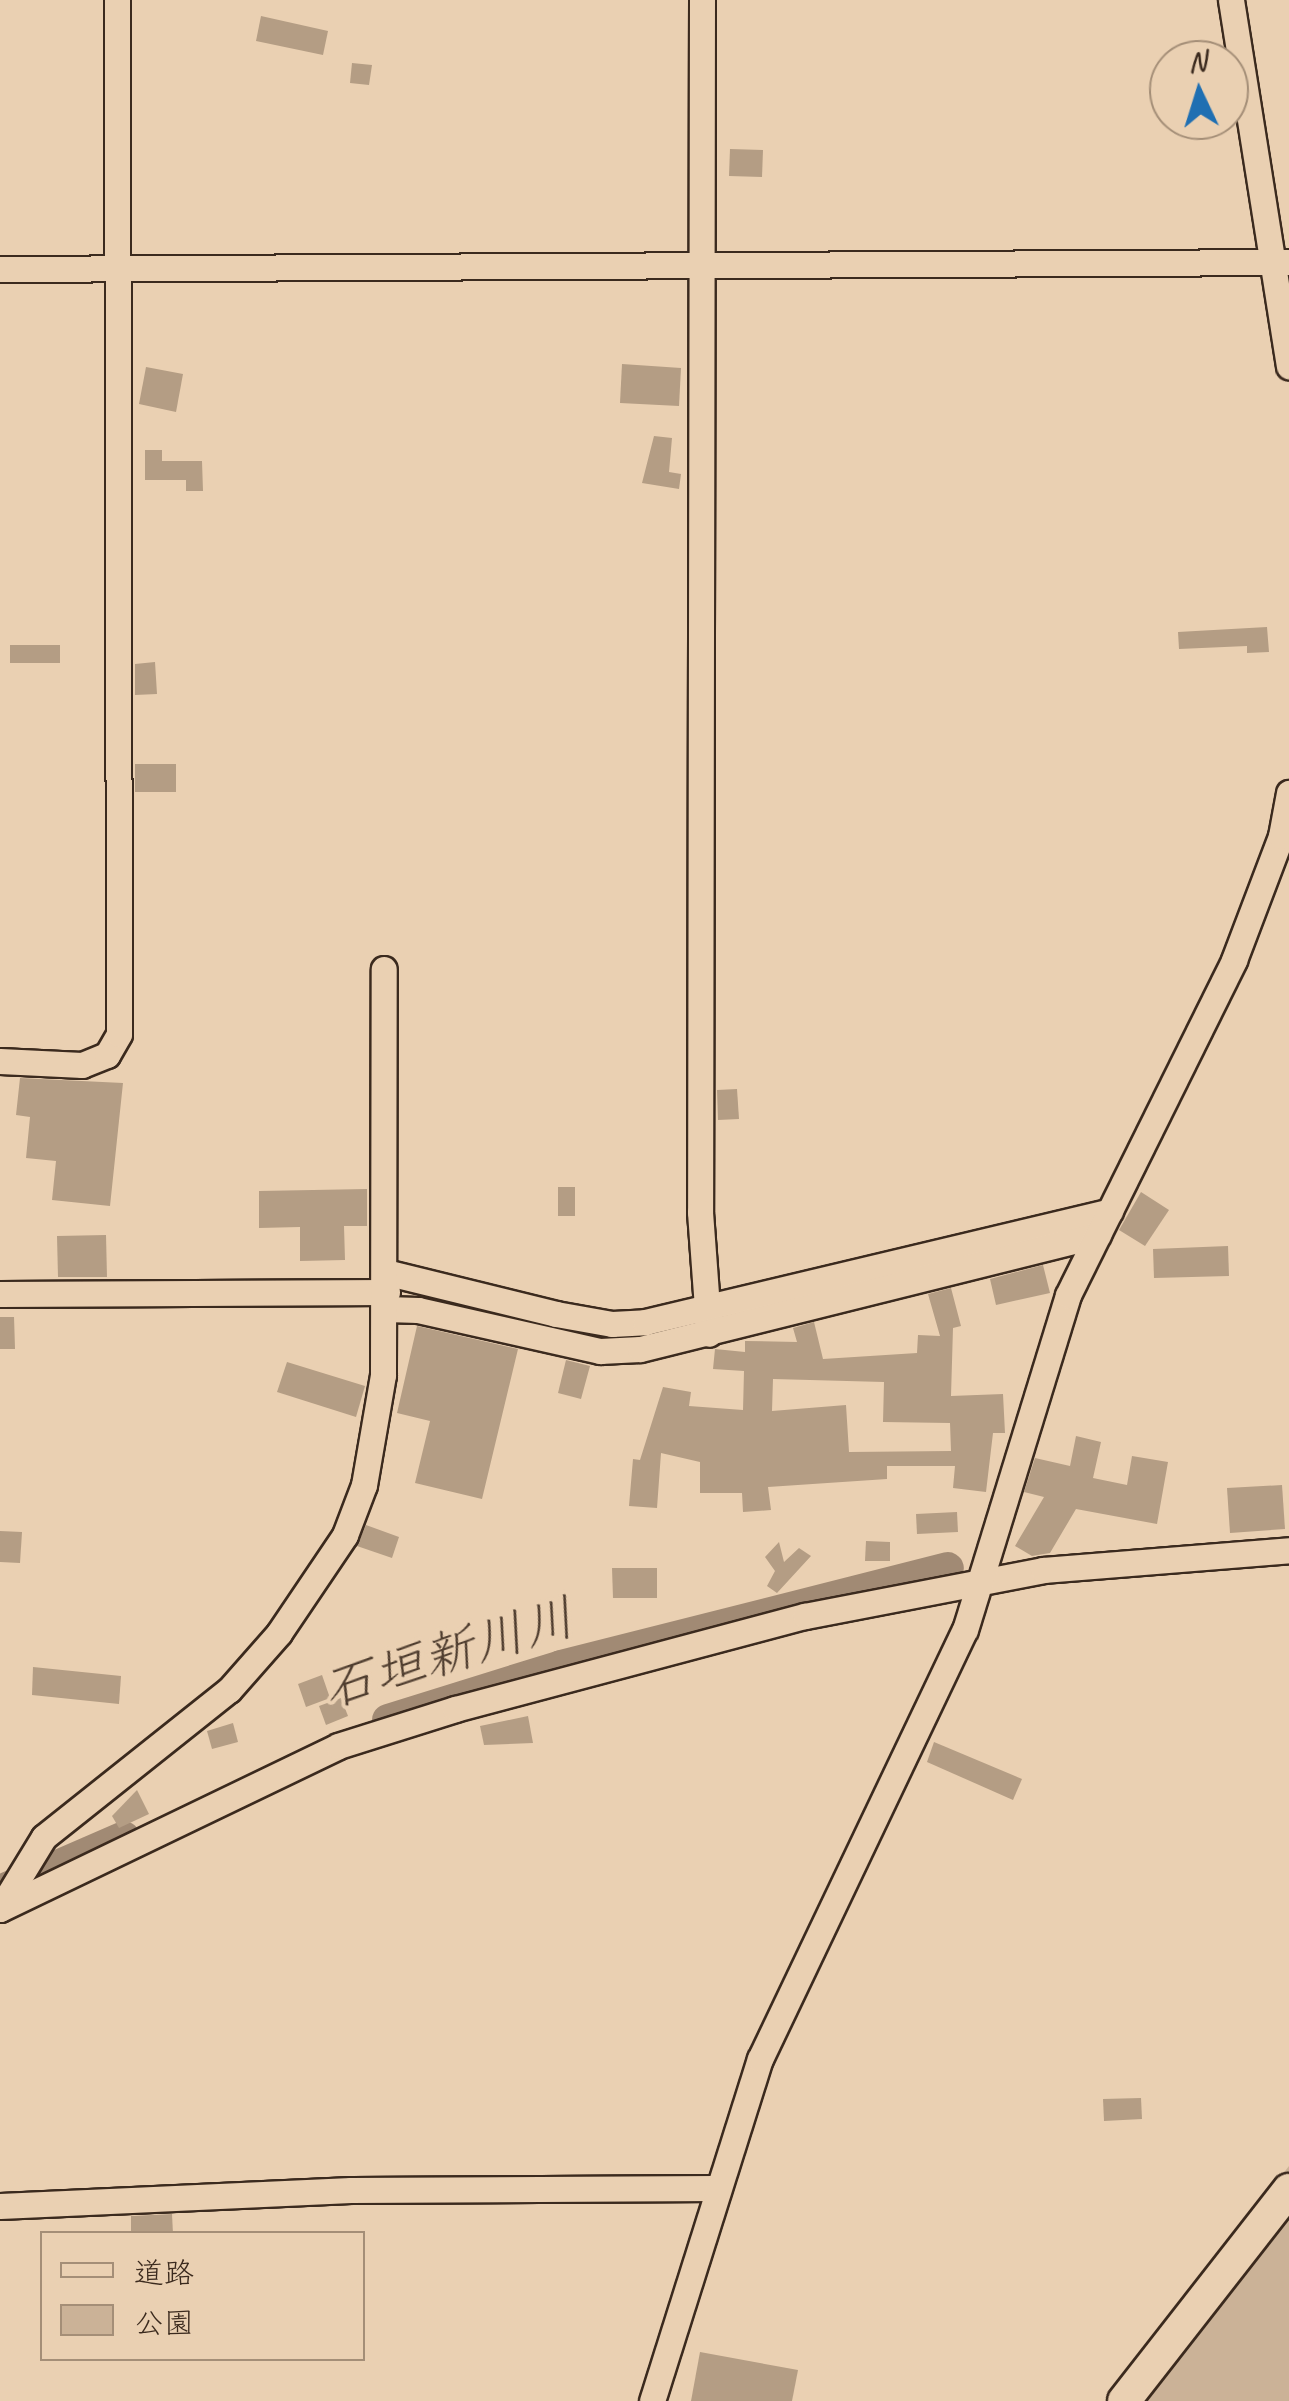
<!DOCTYPE html>
<meta charset="utf-8">
<style>
body{margin:0}
#map{position:relative;width:1289px;height:2401px;overflow:hidden;background:#ead0b2;font-family:Caveat,"Klee One",sans-serif}
div>[style]{position:absolute}
.green>*{inset:0;background:#cbb297}
.river>*{height:32px;margin:-16px;padding:0 16px;transform-origin:16px;border-radius:16px;background:#a18a74}
.building>*{inset:0;background:#b49d84}
.roads{filter:drop-shadow(2px 0 #3b2a1e) drop-shadow(-2px 0 #3b2a1e) drop-shadow(0 2px #3b2a1e) drop-shadow(0 -2px #3b2a1e)}
.minor>*{height:25px;margin:-12.5px;padding:0 12.5px;transform-origin:12.5px;border-radius:12.5px;background:#ead0b2}
.major>*{height:32px;margin:-16px;padding:0 16px;transform-origin:16px;border-radius:16px;background:#ead0b2}
span{translate:-50% -50%;white-space:nowrap;text-align:center;line-height:1.15;-webkit-text-stroke:8px #ead0b2;paint-order:stroke}
.water-label{font-size:52px;color:#4f3d2f;font-style:italic}
.legend{position:absolute;left:40px;top:2231px;width:325px;height:130px;box-sizing:border-box;background:#ead0b2;border:2px solid #a48e77;margin:0;padding:12px 18px;list-style:none;font-size:30px;color:#3b2a1e}
.legend li{display:flex;align-items:center;gap:20px;height:50px}
.legend b{width:50px;border:2px solid #a48e77}
.north{position:absolute;left:1149px;top:40px;width:100px;height:100px;box-sizing:border-box;background:#ead0b2;border:2px solid #a48e77;border-radius:50%;rotate:356deg;font-size:28px;font-weight:700;line-height:40px;text-align:center;color:#3b2a1e}
.north::after{content:'';display:block;margin:auto;width:35px;height:45px;background:#1f6fb2;clip-path:polygon(50% 0,100% 100%,50% 72%,0 100%)}
</style>
<div id="map">
<div class="green">
<div style="clip-path:polygon(1289px 2166px,1289px 2401px,1109px 2401px)"></div>
</div>
<div class="river">
<div style="left:388px;top:1720px;width:181px;rotate:-17.3deg"></div>
<div style="left:561px;top:1666px;width:399px;rotate:-14.2deg"></div>
<div style="left:0;top:1891px;width:135px;rotate:-23.5deg"></div>
</div>
<div class="building">
<div style="clip-path:polygon(261px 16px,328px 31px,323px 55px,256px 41px)"></div>
<div style="clip-path:polygon(352px 63px,372px 65px,369px 85px,350px 83px)"></div>
<div style="clip-path:polygon(730px 149px,763px 150px,762px 177px,729px 176px)"></div>
<div style="clip-path:polygon(622px 364px,681px 368px,679px 406px,620px 403px)"></div>
<div style="clip-path:polygon(146px 367px,183px 374px,176px 412px,139px 404px)"></div>
<div style="clip-path:polygon(654px 436px,672px 438px,669px 472px,681px 474px,679px 489px,642px 483px)"></div>
<div style="clip-path:polygon(145px 450px,162px 450px,162px 461px,202px 461px,203px 491px,186px 491px,186px 480px,145px 480px)"></div>
<div style="clip-path:polygon(1267px 627px,1269px 652px,1247px 653px,1247px 646px,1179px 649px,1178px 632px)"></div>
<div style="clip-path:polygon(10px 645px,60px 645px,60px 663px,10px 663px)"></div>
<div style="clip-path:polygon(155px 662px,157px 694px,135px 695px,135px 664px)"></div>
<div style="clip-path:polygon(135px 764px,176px 764px,176px 792px,135px 792px)"></div>
<div style="clip-path:polygon(20px 1078px,123px 1083px,110px 1206px,52px 1200px,56px 1161px,26px 1158px,30px 1117px,16px 1115px)"></div>
<div style="clip-path:polygon(737px 1089px,739px 1119px,718px 1120px,717px 1090px)"></div>
<div style="clip-path:polygon(558px 1187px,575px 1187px,575px 1216px,558px 1216px)"></div>
<div style="clip-path:polygon(367px 1189px,367px 1226px,344px 1226px,345px 1260px,300px 1261px,300px 1227px,259px 1228px,259px 1191px)"></div>
<div style="clip-path:polygon(1141px 1192px,1169px 1210px,1145px 1246px,1119px 1230px)"></div>
<div style="clip-path:polygon(106px 1235px,107px 1277px,58px 1277px,57px 1236px)"></div>
<div style="clip-path:polygon(1228px 1246px,1229px 1276px,1154px 1278px,1153px 1249px)"></div>
<div style="clip-path:polygon(1043px 1265px,1050px 1293px,996px 1305px,990px 1279px)"></div>
<div style="clip-path:polygon(evenodd,951px 1288px,961px 1326px,953px 1328px,951px 1396px,1003px 1394px,1005px 1433px,993px 1433px,986px 1492px,953px 1488px,955px 1466px,887px 1466px,887px 1479px,768px 1487px,771px 1510px,743px 1512px,742px 1493px,700px 1493px,700px 1462px,661px 1453px,657px 1508px,629px 1506px,633px 1459px,640px 1460px,663px 1387px,691px 1392px,689px 1406px,743px 1410px,744px 1371px,713px 1369px,715px 1349px,745px 1352px,745px 1341px,797px 1342px,793px 1328px,814px 1322px,823px 1359px,917px 1353px,918px 1335px,940px 1336px,928px 1294px,951px 1288px,773px 1379px,884px 1382px,883px 1422px,950px 1423px,951px 1451px,849px 1452px,846px 1405px,772px 1411px,773px 1379px)"></div>
<div style="clip-path:polygon(0 1317px,14px 1317px,15px 1349px,0 1349px)"></div>
<div style="clip-path:polygon(417px 1326px,518px 1349px,482px 1499px,415px 1483px,430px 1421px,397px 1413px)"></div>
<div style="clip-path:polygon(566px 1360px,590px 1366px,581px 1399px,558px 1393px)"></div>
<div style="clip-path:polygon(287px 1362px,365px 1386px,356px 1417px,277px 1392px)"></div>
<div style="clip-path:polygon(1076px 1436px,1101px 1442px,1093px 1478px,1127px 1485px,1132px 1456px,1168px 1462px,1157px 1524px,1076px 1509px,1050px 1553px,1032px 1556px,1015px 1546px,1044px 1497px,1024px 1492px,1035px 1458px,1070px 1466px)"></div>
<div style="clip-path:polygon(1282px 1485px,1285px 1529px,1230px 1533px,1227px 1488px)"></div>
<div style="clip-path:polygon(957px 1512px,958px 1532px,917px 1534px,916px 1514px)"></div>
<div style="clip-path:polygon(366px 1525px,399px 1537px,392px 1558px,357px 1546px)"></div>
<div style="clip-path:polygon(0 1531px,22px 1532px,20px 1563px,0 1562px)"></div>
<div style="clip-path:polygon(866px 1541px,890px 1542px,890px 1561px,865px 1561px)"></div>
<div style="clip-path:polygon(779px 1542px,784px 1562px,799px 1548px,811px 1556px,777px 1593px,767px 1586px,775px 1571px,765px 1557px)"></div>
<div style="clip-path:polygon(612px 1568px,657px 1568px,657px 1598px,613px 1598px)"></div>
<div style="clip-path:polygon(33px 1667px,121px 1676px,119px 1704px,32px 1695px)"></div>
<div style="clip-path:polygon(322px 1675px,330px 1698px,306px 1707px,298px 1684px)"></div>
<div style="clip-path:polygon(341px 1698px,348px 1716px,326px 1725px,319px 1706px)"></div>
<div style="clip-path:polygon(528px 1716px,533px 1743px,484px 1745px,480px 1726px)"></div>
<div style="clip-path:polygon(233px 1723px,238px 1742px,212px 1749px,207px 1731px)"></div>
<div style="clip-path:polygon(934px 1742px,1022px 1779px,1013px 1800px,927px 1762px)"></div>
<div style="clip-path:polygon(137px 1790px,149px 1814px,119px 1828px,112px 1816px)"></div>
<div style="clip-path:polygon(1141px 2098px,1142px 2119px,1104px 2121px,1103px 2099px)"></div>
<div style="clip-path:polygon(172px 2214px,173px 2234px,131px 2234px,131px 2216px)"></div>
<div style="clip-path:polygon(700px 2352px,798px 2370px,792px 2401px,691px 2401px)"></div>
</div>
<div class="roads">
<div class="minor">
<div style="left:702px;top:0;width:1212px;rotate:90.09deg"></div>
<div style="left:700px;top:1212px;width:122px;rotate:85.8deg"></div>
<div style="left:1231px;top:0;width:371px;rotate:81deg"></div>
<div style="left:0;top:269px;width:1289px;rotate:-0.31deg"></div>
<div style="left:0;top:1061px;width:82px;rotate:2.8deg"></div>
<div style="left:82px;top:1065px;width:27px;rotate:-22deg"></div>
<div style="left:107px;top:1055px;width:24px;rotate:-60deg"></div>
<div style="left:119px;top:1034px;width:1034px;rotate:-90.11deg"></div>
<div style="left:385px;top:1272px;width:176px;rotate:13.8deg"></div>
<div style="left:556px;top:1314px;width:57px;rotate:10.1deg"></div>
<div style="left:612px;top:1324px;width:33px;rotate:-3deg"></div>
<div style="left:645px;top:1322px;width:478px;rotate:-13.4deg"></div>
<div style="left:0;top:1294px;width:387px;rotate:-0.3deg"></div>
<div style="left:386px;top:1309px;width:32px;rotate:2deg"></div>
<div style="left:418px;top:1310px;width:187px;rotate:12.7deg"></div>
<div style="left:600px;top:1351px;width:40px;rotate:-2.9deg"></div>
<div style="left:640px;top:1349px;width:472px;rotate:-14deg"></div>
<div style="left:0;top:1909px;width:375px;rotate:-25.7deg"></div>
<div style="left:338px;top:1746px;width:123px;rotate:-17.5deg"></div>
<div style="left:455px;top:1709px;width:362px;rotate:-14.9deg"></div>
<div style="left:805px;top:1616px;width:242px;rotate:-10.9deg"></div>
<div style="left:1043px;top:1570px;width:247px;rotate:-4.6deg"></div>
<div style="left:0;top:1909px;width:84px;rotate:-58.6deg"></div>
<div style="left:44px;top:1837px;width:236px;rotate:-38.5deg"></div>
<div style="left:229px;top:1690px;width:76px;rotate:-48.7deg"></div>
<div style="left:279px;top:1633px;width:118px;rotate:-56deg"></div>
<div style="left:345px;top:1535px;width:53px;rotate:-69.2deg"></div>
<div style="left:364px;top:1485px;width:112px;rotate:-80.2deg"></div>
<div style="left:383px;top:1375px;width:406px;rotate:-89.9deg"></div>
<div style="left:0;top:2206px;width:351px;rotate:-2.6deg"></div>
<div style="left:351px;top:2190px;width:364px;rotate:-0.3deg"></div>
<div style="left:652px;top:2401px;width:359px;rotate:-72.5deg"></div>
<div style="left:760px;top:2059px;width:475px;rotate:-64.5deg"></div>
<div style="left:965px;top:1630px;width:350px;rotate:-72.9deg"></div>
<div style="left:1068px;top:1295px;width:374px;rotate:-63.6deg"></div>
<div style="left:1234px;top:960px;width:133px;rotate:-69.2deg"></div>
<div style="left:1281px;top:836px;width:44px;rotate:-79.5deg"></div>
</div>
<div class="major">
<div style="left:1124px;top:2401px;width:268px;rotate:-52deg"></div>
</div>
</div>
<div class="water-label">
<span style="left:449px;top:1654px;rotate:-17deg">石垣新川川</span>
</div>
<ul class="legend">
<li><b style="height:12px;background:#ead0b2"></b>道路</li>
<li><b style="height:28px;background:#cbb297"></b>公園</li>
</ul>
<div class="north">N</div>
</div>
